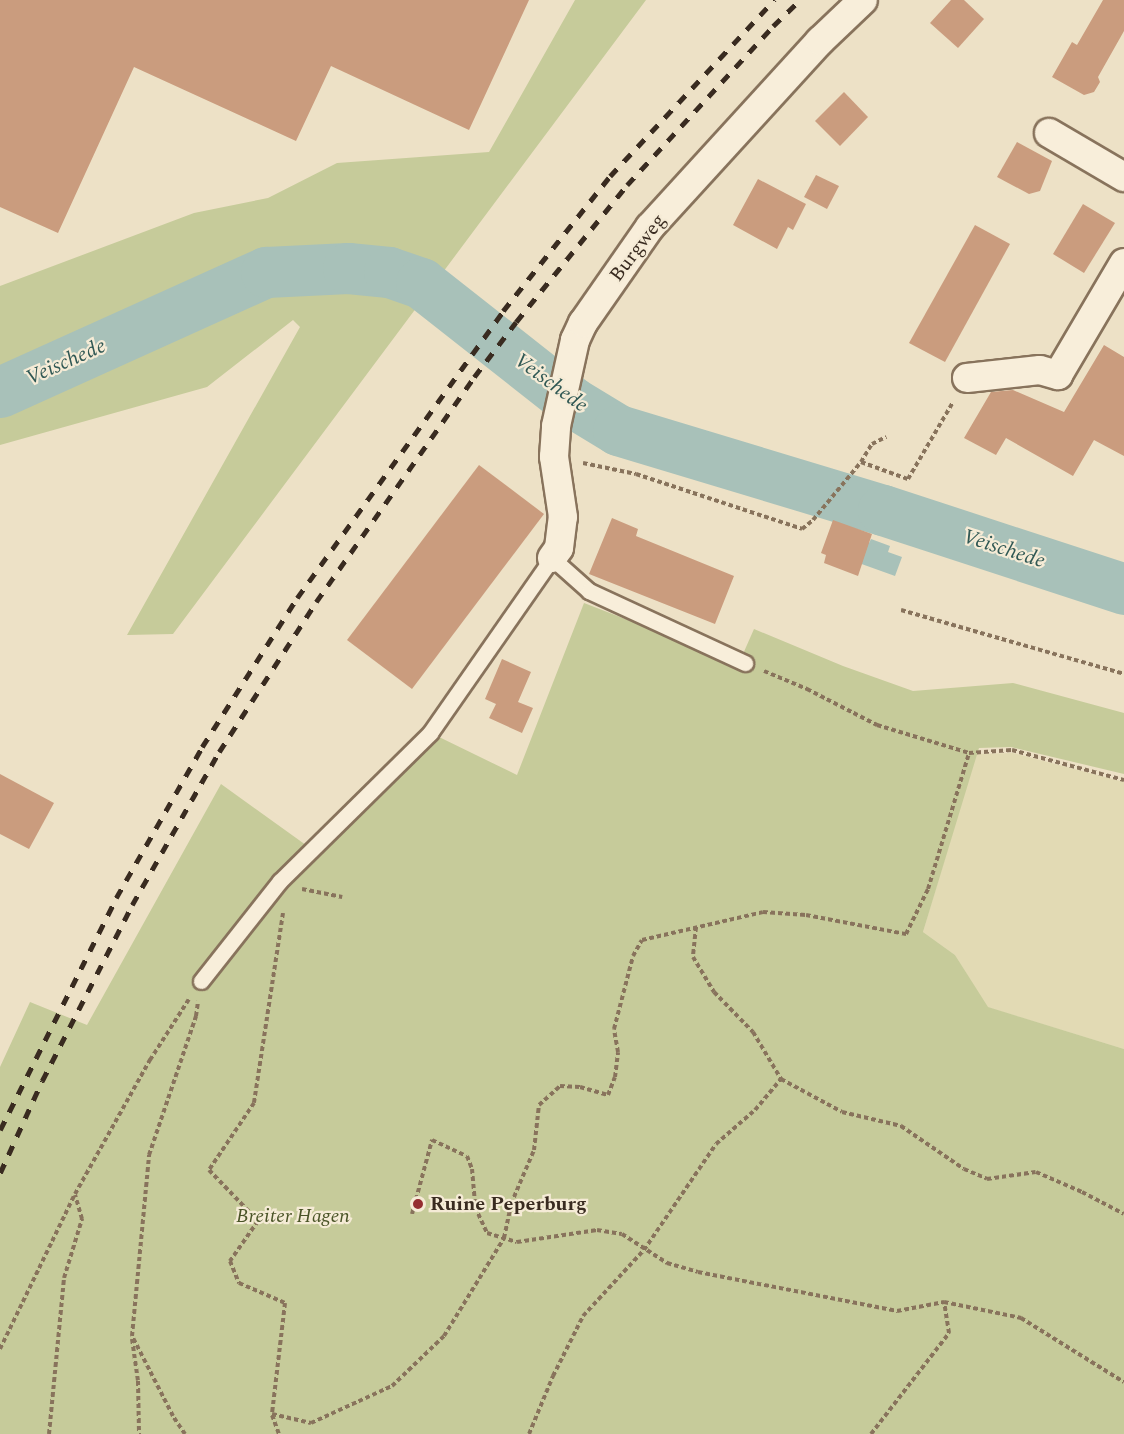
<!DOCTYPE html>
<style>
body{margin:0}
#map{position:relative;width:1124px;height:1434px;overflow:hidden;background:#ede1c6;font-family:Spectral,serif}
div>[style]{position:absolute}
.farmland>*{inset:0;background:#e2dab4}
.green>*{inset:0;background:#c6cb9a}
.water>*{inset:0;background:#a8c1b9}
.river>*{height:51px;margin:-25.5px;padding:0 25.5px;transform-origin:25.5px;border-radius:25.5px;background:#a8c1b9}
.building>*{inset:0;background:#ca9c7e}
.path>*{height:4px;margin-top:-2px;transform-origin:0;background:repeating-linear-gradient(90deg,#88735c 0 4.5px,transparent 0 7.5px)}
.roads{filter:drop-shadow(2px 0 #88735c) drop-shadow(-2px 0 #88735c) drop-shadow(0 2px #88735c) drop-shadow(0 -2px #88735c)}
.service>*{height:15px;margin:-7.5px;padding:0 7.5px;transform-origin:7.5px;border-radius:7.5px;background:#f8eeda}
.minor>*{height:28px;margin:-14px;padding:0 14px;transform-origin:14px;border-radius:14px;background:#f8eeda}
.rail>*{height:4.5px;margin-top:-2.25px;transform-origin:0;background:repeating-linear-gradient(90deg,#392b20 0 10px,transparent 0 20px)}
.dots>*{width:16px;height:16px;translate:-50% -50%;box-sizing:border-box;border:3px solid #f5ebd6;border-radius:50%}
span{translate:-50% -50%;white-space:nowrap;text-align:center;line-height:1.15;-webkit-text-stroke:4.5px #f5ebd6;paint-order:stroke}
.street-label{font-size:20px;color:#392b20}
.poi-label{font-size:20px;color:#392b20;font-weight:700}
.left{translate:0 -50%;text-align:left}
.park-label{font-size:20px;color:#4a5427;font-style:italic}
.water-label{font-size:21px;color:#305854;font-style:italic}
</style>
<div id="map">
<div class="farmland">
<div style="clip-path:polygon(1013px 753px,1124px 782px,1124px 1049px,987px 1007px,955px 955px,923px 932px,976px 754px)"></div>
</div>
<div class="green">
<div style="clip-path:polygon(575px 0,646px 0,173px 634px,127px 635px,300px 327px,293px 320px,207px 387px,0 445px,0 286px,194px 213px,268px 198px,337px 163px,489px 152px)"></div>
<div style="clip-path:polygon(584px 603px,739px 663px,754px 629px,843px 666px,913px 691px,1013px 683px,1124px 713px,1124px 774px,1011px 747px,979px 748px,923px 932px,955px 955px,988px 1007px,1124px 1049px,1124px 1434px,0 1434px,0 1067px,30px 1002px,87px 1025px,221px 784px,317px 853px,437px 736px,517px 775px)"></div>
</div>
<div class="water">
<div style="clip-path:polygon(871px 539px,890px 546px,888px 552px,902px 557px,895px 576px,856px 562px,863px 541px,869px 543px)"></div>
</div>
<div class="river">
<div style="left:0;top:392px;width:292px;rotate:-24.3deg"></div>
<div style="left:266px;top:272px;width:82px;rotate:-2.8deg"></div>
<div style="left:348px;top:268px;width:41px;rotate:5.6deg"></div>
<div style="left:389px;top:272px;width:34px;rotate:19deg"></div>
<div style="left:421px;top:283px;width:192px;rotate:38.2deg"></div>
<div style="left:572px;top:402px;width:54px;rotate:31.3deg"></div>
<div style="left:618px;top:430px;width:277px;rotate:16.8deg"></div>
<div style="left:883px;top:510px;width:254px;rotate:18.1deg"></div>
</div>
<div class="building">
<div style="clip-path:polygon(0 0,529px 0,469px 130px,331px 66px,296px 141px,134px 67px,58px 233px,0 207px)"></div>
<div style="clip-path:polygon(951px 0,964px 0,984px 19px,958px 48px,930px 23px)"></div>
<div style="clip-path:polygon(1103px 0,1124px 0,1124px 31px,1098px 77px,1100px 82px,1094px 92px,1084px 95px,1052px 77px,1072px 42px,1077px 45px)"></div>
<div style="clip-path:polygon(844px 92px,868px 117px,840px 146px,815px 121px)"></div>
<div style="clip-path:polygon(1017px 142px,1052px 161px,1040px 191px,1029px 194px,997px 177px)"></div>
<div style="clip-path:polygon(816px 175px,839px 186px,827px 209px,804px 197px)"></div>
<div style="clip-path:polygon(758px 179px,806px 204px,793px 230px,788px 227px,777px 249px,733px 225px)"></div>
<div style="clip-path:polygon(1083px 204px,1115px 223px,1084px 273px,1053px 254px)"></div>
<div style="clip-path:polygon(975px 225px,1010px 244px,945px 362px,909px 343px)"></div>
<div style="clip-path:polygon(1104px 345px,1124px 357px,1124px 456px,1094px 440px,1073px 476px,1006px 438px,996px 455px,964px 438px,991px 392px,1013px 390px,1064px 412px)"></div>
<div style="clip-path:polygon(479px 465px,544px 514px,412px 689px,347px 640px)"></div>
<div style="clip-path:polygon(612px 518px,638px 529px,636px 536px,734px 576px,715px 624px,589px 574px)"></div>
<div style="clip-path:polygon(833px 520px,872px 534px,858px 576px,824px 563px,826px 555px,821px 553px)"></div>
<div style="clip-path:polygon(502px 659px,531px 672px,518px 702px,533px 708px,522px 733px,489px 718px,496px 704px,485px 699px)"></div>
<div style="clip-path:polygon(0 774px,54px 803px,29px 849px,0 834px)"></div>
</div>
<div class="path">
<div style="left:861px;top:462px;width:21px;rotate:-59deg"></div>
<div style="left:872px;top:444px;width:16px;rotate:-27deg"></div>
<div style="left:583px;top:463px;width:54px;rotate:11.7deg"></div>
<div style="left:636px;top:474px;width:175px;rotate:18.3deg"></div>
<div style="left:802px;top:529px;width:14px;rotate:-39deg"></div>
<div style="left:813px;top:520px;width:75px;rotate:-50.4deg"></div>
<div style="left:861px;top:462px;width:50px;rotate:19.9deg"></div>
<div style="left:908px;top:479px;width:89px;rotate:-59.7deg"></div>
<div style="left:901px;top:610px;width:232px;rotate:16deg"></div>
<div style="left:764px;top:671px;width:47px;rotate:22.7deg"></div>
<div style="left:807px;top:689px;width:79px;rotate:27.2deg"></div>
<div style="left:877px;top:725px;width:96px;rotate:16.9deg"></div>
<div style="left:969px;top:753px;width:43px;rotate:-4deg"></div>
<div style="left:1012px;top:750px;width:116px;rotate:15deg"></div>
<div style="left:302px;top:889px;width:41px;rotate:11.3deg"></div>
<div style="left:283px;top:913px;width:192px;rotate:98.7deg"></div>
<div style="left:254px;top:1103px;width:81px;rotate:123.9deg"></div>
<div style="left:209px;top:1170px;width:71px;rotate:46.1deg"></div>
<div style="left:258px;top:1221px;width:49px;rotate:125deg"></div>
<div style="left:230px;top:1261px;width:24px;rotate:68deg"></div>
<div style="left:239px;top:1283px;width:50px;rotate:23.5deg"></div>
<div style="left:285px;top:1303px;width:112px;rotate:96.7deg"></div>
<div style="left:272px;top:1414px;width:40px;rotate:13deg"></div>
<div style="left:311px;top:1423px;width:89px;rotate:-24.6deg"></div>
<div style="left:392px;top:1386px;width:72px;rotate:-43.9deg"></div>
<div style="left:444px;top:1336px;width:115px;rotate:-58.5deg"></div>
<div style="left:504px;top:1238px;width:35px;rotate:-78deg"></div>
<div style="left:511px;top:1204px;width:59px;rotate:-66.9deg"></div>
<div style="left:534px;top:1150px;width:45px;rotate:-83.7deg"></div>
<div style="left:539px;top:1105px;width:28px;rotate:-42deg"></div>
<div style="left:560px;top:1086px;width:20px;rotate:3deg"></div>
<div style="left:580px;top:1087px;width:29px;rotate:16deg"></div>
<div style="left:608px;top:1095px;width:19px;rotate:-69deg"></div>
<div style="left:615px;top:1077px;width:25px;rotate:-83deg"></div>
<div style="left:618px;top:1052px;width:23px;rotate:-100deg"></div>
<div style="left:614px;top:1029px;width:75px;rotate:-75.4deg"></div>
<div style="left:633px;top:956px;width:18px;rotate:-61deg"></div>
<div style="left:642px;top:940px;width:124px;rotate:-13deg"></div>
<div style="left:763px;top:912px;width:43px;rotate:4deg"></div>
<div style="left:806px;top:915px;width:102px;rotate:10.8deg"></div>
<div style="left:906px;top:934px;width:50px;rotate:-63.9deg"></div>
<div style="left:928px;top:889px;width:142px;rotate:-73.2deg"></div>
<div style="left:696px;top:927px;width:30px;rotate:96deg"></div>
<div style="left:693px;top:957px;width:41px;rotate:59deg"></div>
<div style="left:714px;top:992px;width:56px;rotate:45.7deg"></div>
<div style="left:753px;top:1032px;width:55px;rotate:59.2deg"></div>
<div style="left:781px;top:1079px;width:69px;rotate:28.4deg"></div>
<div style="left:842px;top:1112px;width:61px;rotate:13.3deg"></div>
<div style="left:901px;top:1126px;width:76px;rotate:34.3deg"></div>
<div style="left:964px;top:1169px;width:25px;rotate:23deg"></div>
<div style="left:987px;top:1179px;width:49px;rotate:-8.1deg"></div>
<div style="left:1036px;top:1172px;width:50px;rotate:23.5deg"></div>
<div style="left:1082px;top:1192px;width:47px;rotate:27.6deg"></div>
<div style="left:412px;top:1214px;width:77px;rotate:-74.9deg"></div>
<div style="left:432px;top:1140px;width:38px;rotate:25deg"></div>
<div style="left:467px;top:1156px;width:14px;rotate:69deg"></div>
<div style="left:472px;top:1169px;width:38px;rotate:85deg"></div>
<div style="left:475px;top:1207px;width:29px;rotate:65deg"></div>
<div style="left:487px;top:1233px;width:31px;rotate:17deg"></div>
<div style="left:517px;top:1242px;width:81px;rotate:-8.5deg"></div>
<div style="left:597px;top:1230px;width:25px;rotate:9deg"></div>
<div style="left:622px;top:1234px;width:54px;rotate:32.8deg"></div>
<div style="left:667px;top:1263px;width:32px;rotate:16deg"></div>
<div style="left:698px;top:1272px;width:203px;rotate:11.1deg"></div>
<div style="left:897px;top:1311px;width:48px;rotate:-10.8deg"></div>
<div style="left:944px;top:1302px;width:79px;rotate:11.7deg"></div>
<div style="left:1021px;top:1318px;width:121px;rotate:31.9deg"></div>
<div style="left:132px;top:1339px;width:42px;rotate:81.9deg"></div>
<div style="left:138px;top:1381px;width:53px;rotate:88.9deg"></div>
<div style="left:0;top:1349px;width:172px;rotate:-64.2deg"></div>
<div style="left:75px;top:1194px;width:154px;rotate:-60.8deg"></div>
<div style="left:150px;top:1060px;width:72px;rotate:-57.4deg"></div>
<div style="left:272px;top:1415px;width:20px;rotate:70deg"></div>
<div style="left:49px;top:1434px;width:157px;rotate:-84.5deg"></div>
<div style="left:64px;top:1278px;width:62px;rotate:-73deg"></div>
<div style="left:82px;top:1219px;width:25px;rotate:-106deg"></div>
<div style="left:185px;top:1434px;width:22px;rotate:-124deg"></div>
<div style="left:173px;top:1416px;width:90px;rotate:-117.1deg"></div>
<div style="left:132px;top:1336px;width:182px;rotate:-84.6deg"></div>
<div style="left:149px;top:1155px;width:147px;rotate:-71.3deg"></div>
<div style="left:196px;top:1016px;width:15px;rotate:-82deg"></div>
<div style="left:529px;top:1434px;width:63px;rotate:-67.5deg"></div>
<div style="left:553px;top:1376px;width:67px;rotate:-63.4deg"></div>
<div style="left:583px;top:1316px;width:90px;rotate:-47.3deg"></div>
<div style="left:644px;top:1250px;width:128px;rotate:-55.8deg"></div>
<div style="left:716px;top:1144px;width:52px;rotate:-41.1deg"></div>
<div style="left:755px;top:1110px;width:40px;rotate:-50deg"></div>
<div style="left:871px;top:1434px;width:128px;rotate:-52.3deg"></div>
<div style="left:949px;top:1333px;width:31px;rotate:-99deg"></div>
</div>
<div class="roads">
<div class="service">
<div style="left:201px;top:981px;width:127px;rotate:-51.7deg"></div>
<div style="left:280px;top:881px;width:211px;rotate:-44.6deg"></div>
<div style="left:430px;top:733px;width:213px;rotate:-55.1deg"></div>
<div style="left:552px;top:558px;width:50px;rotate:41.7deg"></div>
<div style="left:589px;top:591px;width:172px;rotate:24.8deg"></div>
</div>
<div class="minor">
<div style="left:1049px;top:133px;width:87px;rotate:30.4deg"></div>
<div style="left:967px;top:378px;width:73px;rotate:-6.3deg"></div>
<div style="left:1040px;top:370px;width:19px;rotate:16deg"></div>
<div style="left:1058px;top:375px;width:130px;rotate:-59.5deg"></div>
<div style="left:552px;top:558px;width:12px;rotate:-55deg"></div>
<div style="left:559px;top:548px;width:31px;rotate:-83deg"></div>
<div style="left:563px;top:517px;width:61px;rotate:-98.5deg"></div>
<div style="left:554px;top:457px;width:31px;rotate:-86deg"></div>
<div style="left:556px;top:426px;width:88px;rotate:-77.5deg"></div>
<div style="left:575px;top:340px;width:19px;rotate:-65deg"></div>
<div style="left:583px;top:323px;width:117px;rotate:-55.1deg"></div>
<div style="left:650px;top:227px;width:252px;rotate:-47.6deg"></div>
<div style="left:820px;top:41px;width:59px;rotate:-43.6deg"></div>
</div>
</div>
<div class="rail">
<div style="left:0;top:1130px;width:259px;rotate:-63.4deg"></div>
<div style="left:116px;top:898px;width:174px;rotate:-60.3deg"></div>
<div style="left:202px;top:747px;width:177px;rotate:-57.5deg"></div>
<div style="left:297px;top:598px;width:353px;rotate:-54.3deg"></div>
<div style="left:503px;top:311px;width:172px;rotate:-51.6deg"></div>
<div style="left:610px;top:176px;width:241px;rotate:-47deg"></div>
<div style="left:0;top:1173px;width:101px;rotate:-65.5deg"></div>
<div style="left:42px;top:1081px;width:198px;rotate:-62.9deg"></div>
<div style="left:132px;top:905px;width:176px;rotate:-60.4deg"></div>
<div style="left:219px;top:752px;width:179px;rotate:-57.1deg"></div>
<div style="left:316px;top:602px;width:275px;rotate:-54.9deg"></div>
<div style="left:474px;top:377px;width:69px;rotate:-52.6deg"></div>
<div style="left:516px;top:322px;width:176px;rotate:-51deg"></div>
<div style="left:627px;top:185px;width:216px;rotate:-47.4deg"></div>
<div style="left:773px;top:26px;width:37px;rotate:-44deg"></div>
</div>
<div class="dots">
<div style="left:418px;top:1204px;background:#952e31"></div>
</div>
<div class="street-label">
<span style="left:638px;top:248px;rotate:-53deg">Burgweg</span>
</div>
<div class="poi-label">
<span class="left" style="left:430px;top:1204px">Ruine Peperburg</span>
</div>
<div class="park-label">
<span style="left:293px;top:1216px">Breiter Hagen</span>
</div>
<div class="water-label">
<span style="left:66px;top:362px;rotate:-24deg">Veischede</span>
<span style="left:551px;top:383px;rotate:36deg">Veischede</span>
<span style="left:1004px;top:549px;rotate:18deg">Veischede</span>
</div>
</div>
